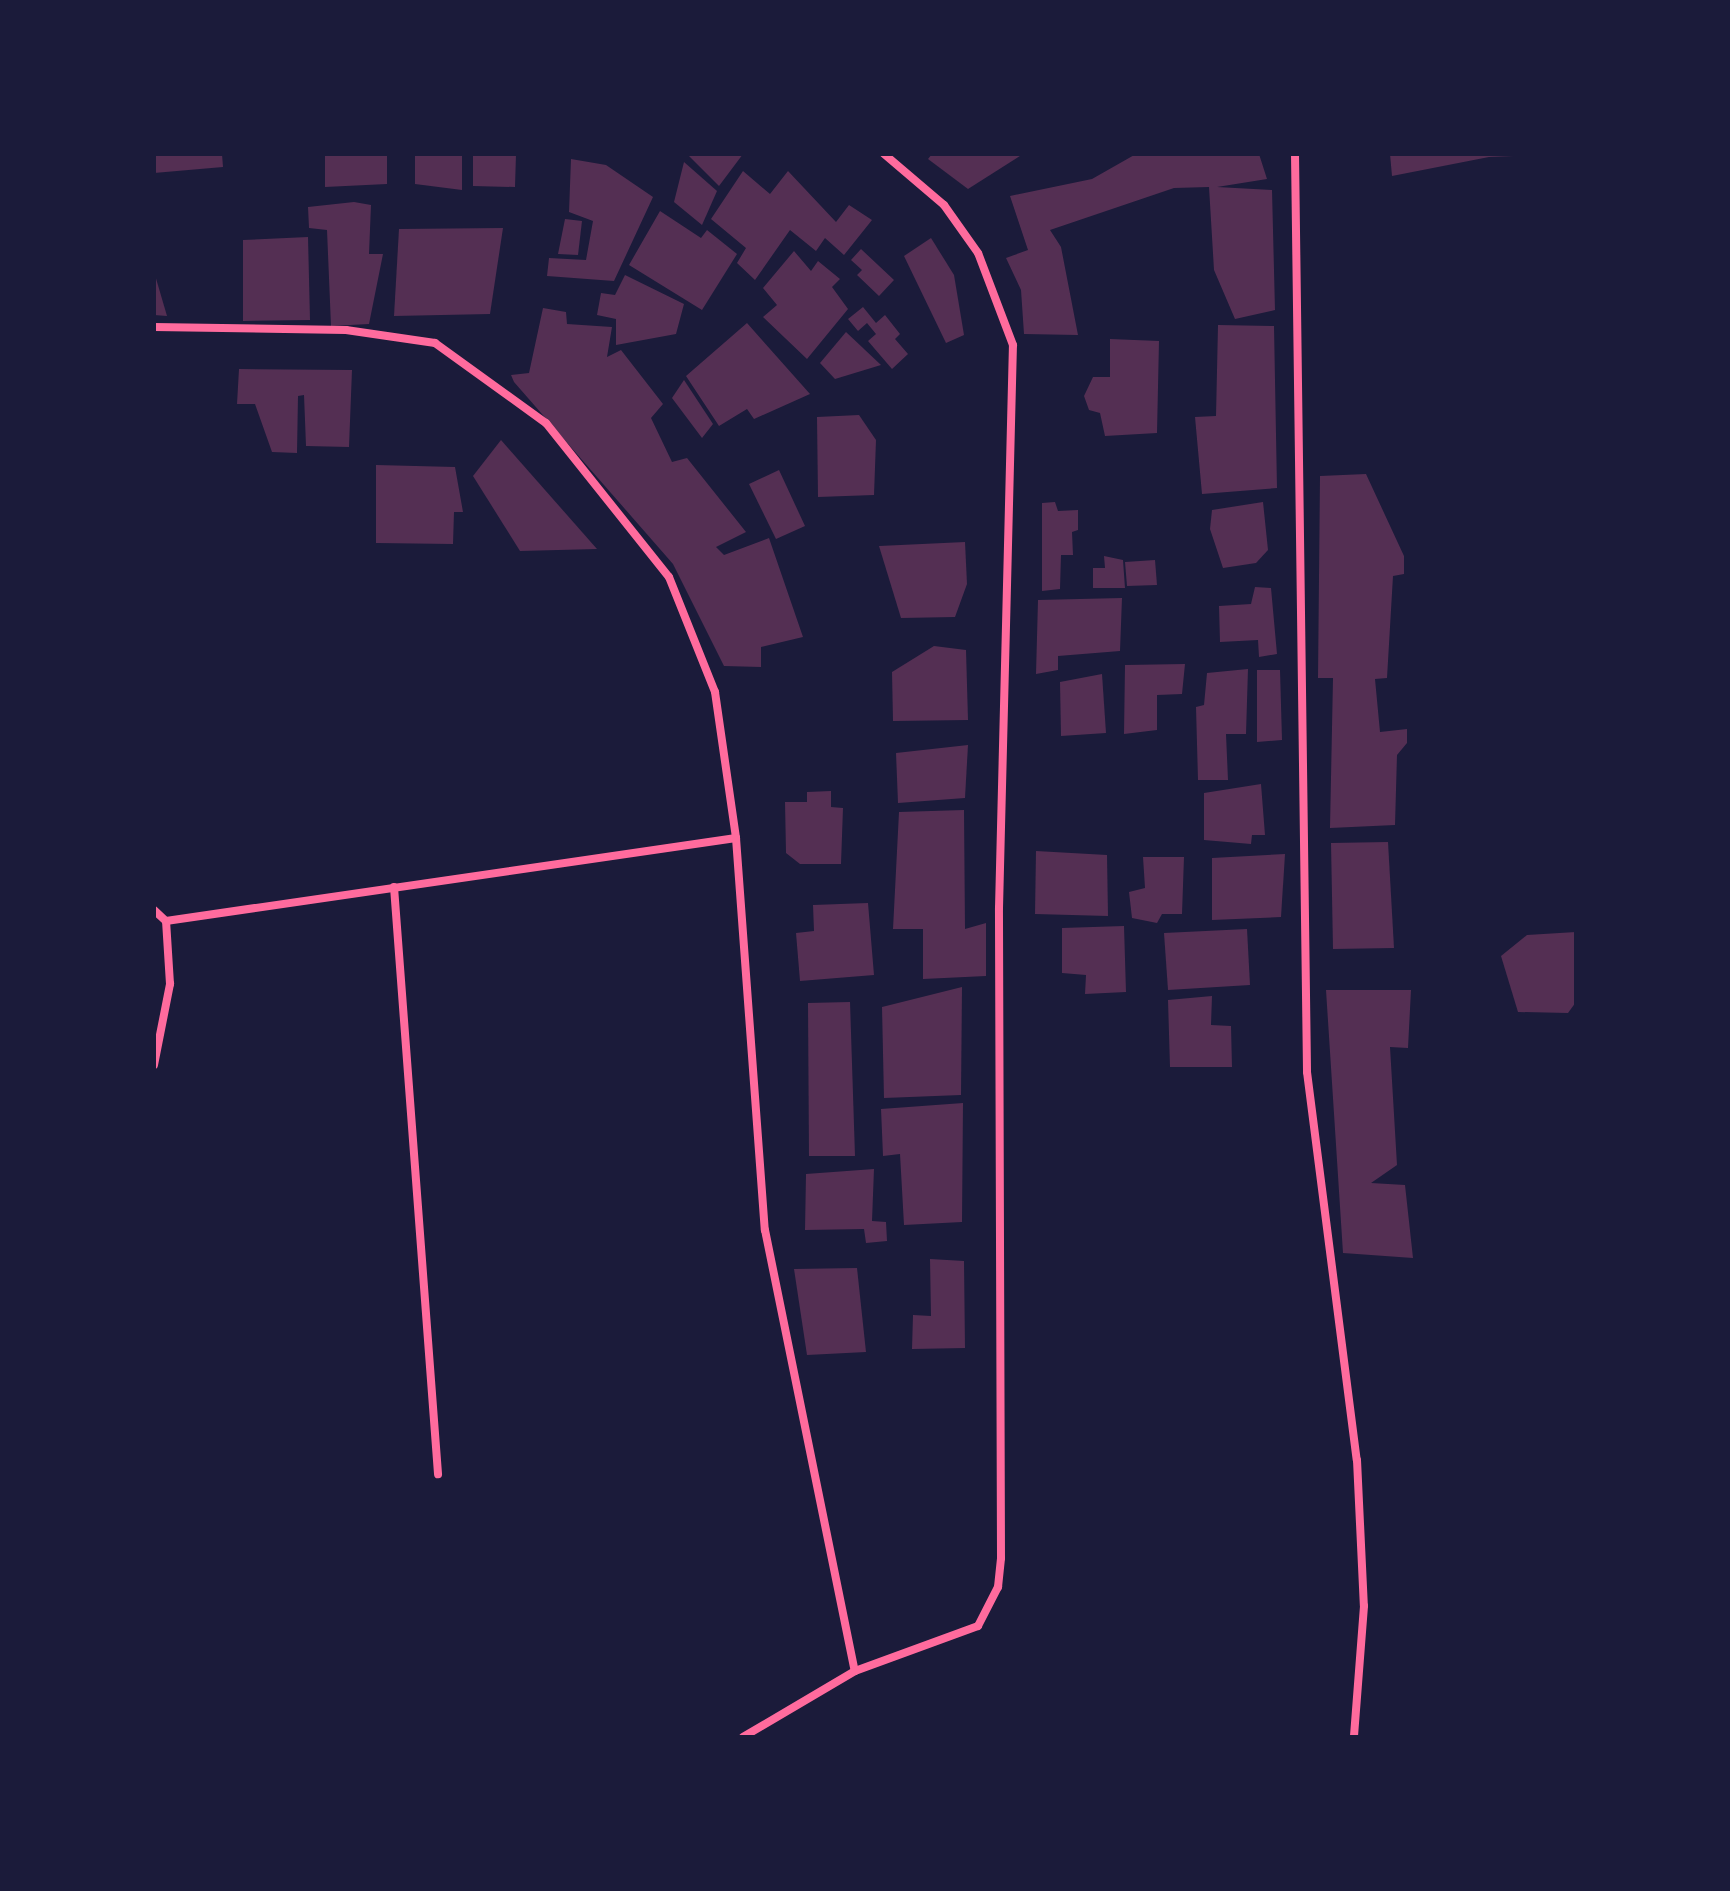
<!DOCTYPE html>
<style>
body{margin:0}
#map{position:relative;width:1730px;height:1891px;overflow:hidden;background:#1b1b3a;font-family:Figtree,sans-serif}
div>[style]{position:absolute}
.building>*{inset:0;background:#542f53}
.minor>*{height:8px;margin:-4px;padding:0 4px;transform-origin:4px;border-radius:4px;background:#ff6b9d}
span{translate:-50% -50%;white-space:nowrap;text-align:center;line-height:1.15;-webkit-text-stroke:8px #1b1b3a;paint-order:stroke}
.frame{position:absolute;inset:0;border:156px solid #1b1b3a;pointer-events:none}
</style>
<div id="map">
<div class="building">
<div style="clip-path:polygon(154px 154px,222px 154px,223px 167px,154px 173px)"></div>
<div style="clip-path:polygon(325px 154px,387px 154px,387px 184px,325px 187px)"></div>
<div style="clip-path:polygon(415px 154px,462px 154px,462px 190px,415px 184px)"></div>
<div style="clip-path:polygon(473px 154px,516px 154px,515px 187px,473px 186px)"></div>
<div style="clip-path:polygon(687px 154px,743px 154px,719px 186px)"></div>
<div style="clip-path:polygon(932px 154px,1023px 154px,968px 189px,928px 159px)"></div>
<div style="clip-path:polygon(1136px 154px,1259px 154px,1267px 179px,1217px 187px,1272px 190px,1275px 310px,1235px 319px,1214px 270px,1209px 187px,1174px 188px,1050px 230px,1061px 247px,1078px 335px,1024px 334px,1021px 290px,1006px 258px,1028px 250px,1010px 196px,1092px 179px)"></div>
<div style="clip-path:polygon(1390px 154px,1562px 154px,1489px 157px,1392px 176px)"></div>
<div style="clip-path:polygon(571px 159px,606px 165px,653px 197px,614px 281px,547px 276px,549px 258px,586px 260px,593px 221px,569px 212px)"></div>
<div style="clip-path:polygon(684px 162px,717px 191px,702px 225px,674px 202px)"></div>
<div style="clip-path:polygon(743px 171px,770px 194px,788px 171px,836px 222px,849px 205px,872px 220px,844px 255px,825px 238px,816px 251px,790px 230px,755px 280px,737px 263px,746px 248px,711px 219px)"></div>
<div style="clip-path:polygon(354px 202px,371px 205px,369px 254px,383px 254px,369px 324px,331px 326px,327px 230px,309px 228px,308px 207px)"></div>
<div style="clip-path:polygon(660px 211px,701px 238px,707px 230px,737px 254px,702px 310px,629px 265px)"></div>
<div style="clip-path:polygon(565px 219px,582px 221px,578px 255px,558px 254px)"></div>
<div style="clip-path:polygon(503px 228px,490px 314px,394px 316px,399px 229px)"></div>
<div style="clip-path:polygon(308px 237px,310px 320px,243px 321px,243px 240px)"></div>
<div style="clip-path:polygon(931px 238px,954px 275px,964px 335px,946px 343px,904px 256px)"></div>
<div style="clip-path:polygon(861px 249px,894px 280px,879px 296px,857px 275px,862px 270px,851px 260px)"></div>
<div style="clip-path:polygon(794px 251px,811px 271px,818px 261px,840px 279px,832px 287px,848px 309px,807px 359px,763px 317px,777px 305px,763px 288px)"></div>
<div style="clip-path:polygon(154px 275px,155px 275px,167px 316px,154px 315px)"></div>
<div style="clip-path:polygon(625px 275px,684px 304px,676px 334px,616px 345px,616px 319px,597px 315px,601px 293px,615px 295px)"></div>
<div style="clip-path:polygon(863px 307px,876px 323px,885px 315px,900px 334px,895px 339px,908px 354px,892px 369px,868px 341px,876px 334px,867px 323px,858px 331px,848px 319px)"></div>
<div style="clip-path:polygon(543px 308px,566px 312px,567px 324px,612px 327px,607px 357px,621px 350px,663px 404px,651px 418px,672px 462px,687px 458px,746px 532px,716px 547px,724px 555px,769px 538px,803px 637px,761px 647px,761px 667px,724px 666px,673px 564px,514px 382px,511px 375px,529px 373px)"></div>
<div style="clip-path:polygon(747px 323px,810px 394px,754px 419px,747px 409px,719px 426px,686px 376px)"></div>
<div style="clip-path:polygon(1218px 325px,1274px 326px,1277px 488px,1202px 494px,1195px 417px,1216px 416px)"></div>
<div style="clip-path:polygon(846px 332px,881px 365px,835px 379px,820px 363px)"></div>
<div style="clip-path:polygon(1110px 339px,1159px 341px,1157px 433px,1105px 436px,1100px 413px,1089px 410px,1084px 396px,1093px 377px,1110px 377px)"></div>
<div style="clip-path:polygon(239px 369px,352px 370px,349px 447px,306px 446px,304px 395px,298px 396px,297px 453px,272px 452px,255px 404px,237px 404px)"></div>
<div style="clip-path:polygon(684px 380px,713px 424px,702px 438px,672px 398px)"></div>
<div style="clip-path:polygon(859px 415px,876px 440px,874px 495px,818px 497px,817px 417px)"></div>
<div style="clip-path:polygon(501px 440px,597px 549px,520px 551px,473px 476px)"></div>
<div style="clip-path:polygon(376px 465px,455px 467px,463px 512px,454px 512px,453px 544px,376px 543px)"></div>
<div style="clip-path:polygon(779px 470px,805px 526px,776px 539px,749px 484px)"></div>
<div style="clip-path:polygon(1366px 474px,1404px 556px,1404px 574px,1393px 576px,1387px 678px,1375px 679px,1380px 732px,1407px 729px,1407px 743px,1397px 755px,1395px 825px,1330px 828px,1333px 678px,1318px 678px,1320px 476px)"></div>
<div style="clip-path:polygon(1055px 502px,1058px 511px,1078px 510px,1078px 530px,1072px 532px,1073px 555px,1061px 555px,1060px 589px,1042px 591px,1042px 503px)"></div>
<div style="clip-path:polygon(1263px 502px,1268px 550px,1256px 563px,1223px 568px,1210px 529px,1212px 510px)"></div>
<div style="clip-path:polygon(965px 542px,967px 584px,955px 617px,901px 618px,879px 546px)"></div>
<div style="clip-path:polygon(1104px 556px,1123px 560px,1125px 588px,1093px 588px,1093px 568px,1105px 568px)"></div>
<div style="clip-path:polygon(1155px 560px,1157px 585px,1127px 586px,1125px 562px)"></div>
<div style="clip-path:polygon(1255px 587px,1271px 588px,1277px 654px,1259px 657px,1258px 640px,1220px 642px,1219px 606px,1251px 604px)"></div>
<div style="clip-path:polygon(1122px 598px,1120px 651px,1058px 656px,1058px 670px,1036px 674px,1038px 600px)"></div>
<div style="clip-path:polygon(934px 646px,966px 650px,968px 720px,893px 721px,892px 672px)"></div>
<div style="clip-path:polygon(1185px 664px,1182px 694px,1157px 695px,1157px 730px,1124px 734px,1125px 665px)"></div>
<div style="clip-path:polygon(1248px 669px,1246px 734px,1226px 734px,1228px 780px,1198px 780px,1196px 707px,1204px 705px,1207px 673px)"></div>
<div style="clip-path:polygon(1257px 670px,1280px 670px,1282px 740px,1257px 742px)"></div>
<div style="clip-path:polygon(1102px 674px,1106px 733px,1061px 736px,1060px 682px)"></div>
<div style="clip-path:polygon(968px 745px,965px 798px,898px 803px,896px 753px)"></div>
<div style="clip-path:polygon(1261px 784px,1265px 835px,1252px 835px,1251px 844px,1204px 840px,1204px 793px)"></div>
<div style="clip-path:polygon(831px 791px,831px 807px,843px 808px,841px 864px,800px 864px,786px 853px,785px 802px,807px 802px,807px 792px)"></div>
<div style="clip-path:polygon(964px 810px,965px 929px,986px 923px,986px 976px,923px 979px,923px 929px,893px 929px,899px 812px)"></div>
<div style="clip-path:polygon(1388px 842px,1394px 948px,1333px 949px,1331px 843px)"></div>
<div style="clip-path:polygon(1036px 851px,1107px 855px,1108px 916px,1035px 914px)"></div>
<div style="clip-path:polygon(1285px 854px,1281px 917px,1212px 920px,1212px 858px)"></div>
<div style="clip-path:polygon(1143px 857px,1184px 857px,1182px 914px,1162px 914px,1157px 923px,1132px 918px,1129px 892px,1145px 888px)"></div>
<div style="clip-path:polygon(868px 903px,874px 975px,800px 981px,796px 933px,814px 931px,813px 905px)"></div>
<div style="clip-path:polygon(1124px 926px,1126px 992px,1085px 994px,1086px 975px,1062px 973px,1062px 928px)"></div>
<div style="clip-path:polygon(1247px 929px,1250px 985px,1168px 990px,1164px 933px)"></div>
<div style="clip-path:polygon(1576px 932px,1576px 1002px,1568px 1013px,1518px 1012px,1501px 956px,1527px 935px)"></div>
<div style="clip-path:polygon(962px 987px,961px 1095px,884px 1098px,882px 1007px)"></div>
<div style="clip-path:polygon(1326px 990px,1411px 990px,1408px 1048px,1390px 1047px,1397px 1165px,1371px 1183px,1405px 1185px,1413px 1258px,1343px 1253px)"></div>
<div style="clip-path:polygon(1212px 996px,1211px 1025px,1231px 1026px,1232px 1067px,1170px 1067px,1168px 1000px)"></div>
<div style="clip-path:polygon(850px 1002px,855px 1156px,809px 1156px,808px 1003px)"></div>
<div style="clip-path:polygon(963px 1103px,962px 1222px,904px 1225px,900px 1154px,883px 1156px,881px 1109px)"></div>
<div style="clip-path:polygon(874px 1169px,872px 1221px,886px 1222px,887px 1241px,866px 1243px,864px 1229px,805px 1230px,806px 1174px)"></div>
<div style="clip-path:polygon(930px 1259px,964px 1261px,965px 1348px,912px 1349px,913px 1315px,931px 1316px)"></div>
<div style="clip-path:polygon(857px 1268px,866px 1352px,807px 1355px,794px 1269px)"></div>
</div>
<div class="minor">
<div style="left:1295px;top:154px;width:918px;rotate:89.25deg"></div>
<div style="left:1307px;top:1072px;width:391px;rotate:82.7deg"></div>
<div style="left:1357px;top:1460px;width:146px;rotate:87.3deg"></div>
<div style="left:1364px;top:1606px;width:131px;rotate:94.4deg"></div>
<div style="left:154px;top:327px;width:192px;rotate:0.9deg"></div>
<div style="left:346px;top:330px;width:90px;rotate:8.3deg"></div>
<div style="left:435px;top:343px;width:137px;rotate:35.8deg"></div>
<div style="left:546px;top:423px;width:197px;rotate:51.4deg"></div>
<div style="left:669px;top:577px;width:124px;rotate:68.2deg"></div>
<div style="left:715px;top:692px;width:148px;rotate:81.8deg"></div>
<div style="left:736px;top:838px;width:393px;rotate:85.8deg"></div>
<div style="left:765px;top:1230px;width:450px;rotate:78.5deg"></div>
<div style="left:394px;top:887px;width:589px;rotate:85.71deg"></div>
<div style="left:154px;top:910px;width:16px;rotate:43deg"></div>
<div style="left:166px;top:921px;width:576px;rotate:-8.28deg"></div>
<div style="left:154px;top:1065px;width:83px;rotate:-78.8deg"></div>
<div style="left:170px;top:984px;width:63px;rotate:-93.6deg"></div>
<div style="left:743px;top:1737px;width:130px;rotate:-30.5deg"></div>
<div style="left:855px;top:1671px;width:131px;rotate:-20.1deg"></div>
<div style="left:978px;top:1626px;width:44px;rotate:-62.9deg"></div>
<div style="left:998px;top:1587px;width:29px;rotate:-84deg"></div>
<div style="left:1001px;top:1558px;width:650px;rotate:-90.18deg"></div>
<div style="left:999px;top:908px;width:563px;rotate:-88.58deg"></div>
<div style="left:1013px;top:345px;width:98px;rotate:-110.8deg"></div>
<div style="left:978px;top:253px;width:59px;rotate:-125.3deg"></div>
<div style="left:944px;top:205px;width:79px;rotate:-139.6deg"></div>
</div>
<div class="frame"></div>
</div>
